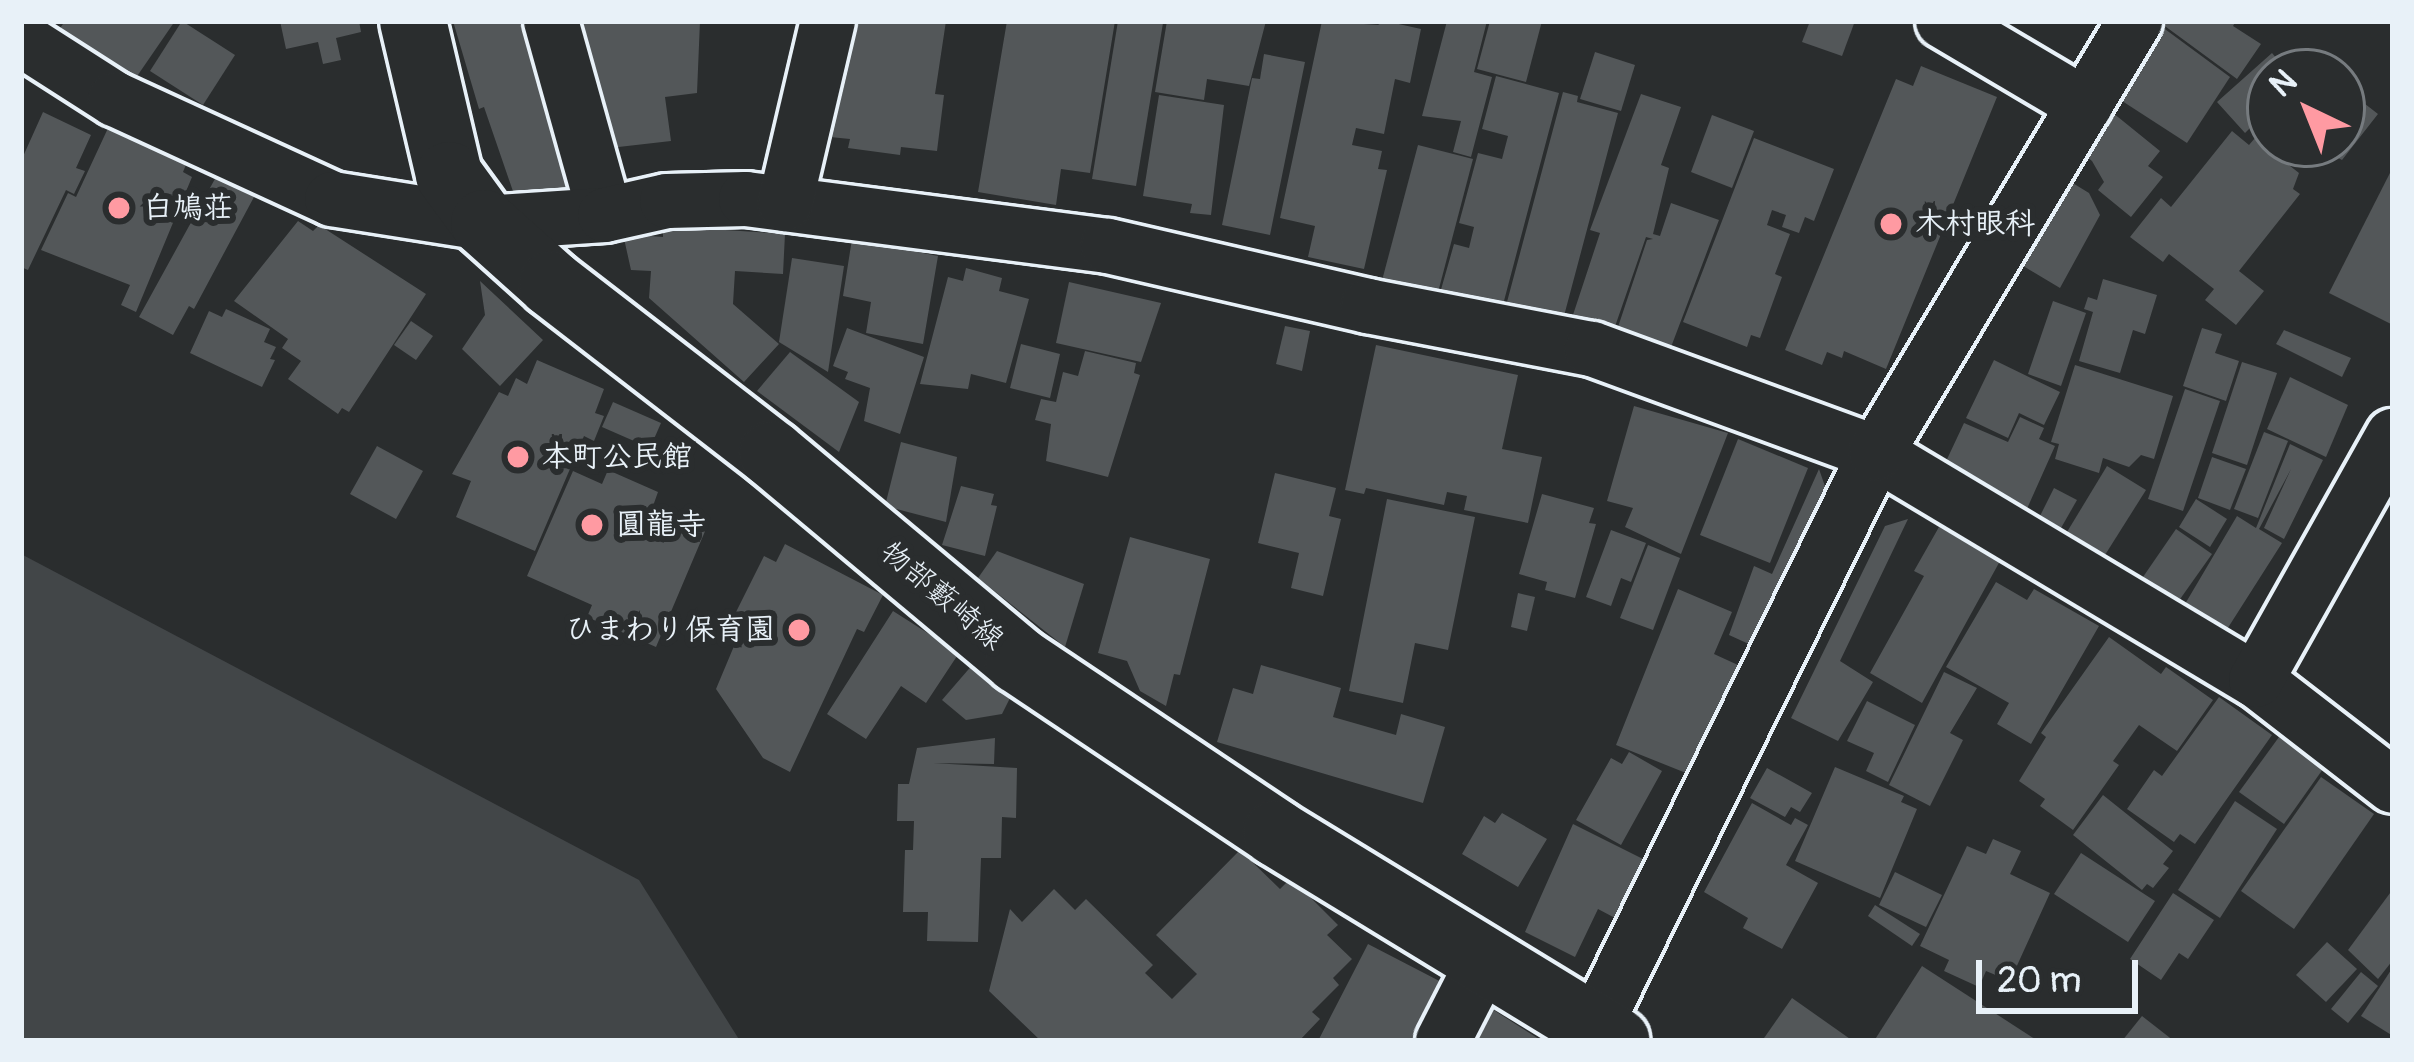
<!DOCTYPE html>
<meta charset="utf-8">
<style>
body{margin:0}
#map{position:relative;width:2414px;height:1062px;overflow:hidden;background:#2a2d2e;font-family:Pangolin,"Klee One",sans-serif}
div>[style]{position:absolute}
.green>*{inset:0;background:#424648}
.building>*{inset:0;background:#535759}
.roads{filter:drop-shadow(3px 0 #e8f1f8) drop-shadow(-3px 0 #e8f1f8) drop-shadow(0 3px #e8f1f8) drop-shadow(0 -3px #e8f1f8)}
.minor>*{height:54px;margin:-27px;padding:0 27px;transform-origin:27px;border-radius:27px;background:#2a2d2e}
.secondary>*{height:66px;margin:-33px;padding:0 33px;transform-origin:33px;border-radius:33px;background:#2a2d2e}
.dots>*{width:33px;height:33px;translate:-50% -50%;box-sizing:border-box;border:6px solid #2a2d2e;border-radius:50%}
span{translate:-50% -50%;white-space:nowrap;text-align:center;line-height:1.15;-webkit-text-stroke:12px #2a2d2e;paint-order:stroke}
.poi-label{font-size:30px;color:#e8f1f8;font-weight:700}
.left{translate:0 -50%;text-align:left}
.right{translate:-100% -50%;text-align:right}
.street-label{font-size:30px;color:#e8f1f8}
.frame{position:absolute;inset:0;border:24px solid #e8f1f8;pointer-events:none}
.north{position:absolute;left:2246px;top:48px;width:120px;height:120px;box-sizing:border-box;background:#2a2d2e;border:3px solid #767b7f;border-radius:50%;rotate:317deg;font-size:33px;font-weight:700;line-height:48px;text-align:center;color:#e8f1f8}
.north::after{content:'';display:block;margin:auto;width:42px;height:54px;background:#ff9aa2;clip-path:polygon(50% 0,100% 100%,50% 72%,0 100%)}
.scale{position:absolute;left:1976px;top:960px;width:162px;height:54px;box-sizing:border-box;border:6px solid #e8f1f8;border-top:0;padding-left:15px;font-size:36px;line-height:42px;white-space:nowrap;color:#e8f1f8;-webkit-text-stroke:9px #2a2d2e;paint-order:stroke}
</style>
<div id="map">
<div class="green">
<div style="clip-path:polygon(21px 554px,639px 880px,740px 1041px,21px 1041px)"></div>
</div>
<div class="building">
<div style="clip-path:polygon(65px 21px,175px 21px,131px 85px,56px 34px)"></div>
<div style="clip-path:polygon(182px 21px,235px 55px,203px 105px,150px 71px)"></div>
<div style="clip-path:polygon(280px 21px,359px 21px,361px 32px,336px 38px,341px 60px,323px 64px,318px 42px,286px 49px)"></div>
<div style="clip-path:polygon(453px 21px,539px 21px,583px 184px,517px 203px,484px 107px,479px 109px)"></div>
<div style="clip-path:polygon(583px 21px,700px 21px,697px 93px,665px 97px,671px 141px,601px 149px,578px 51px,587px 49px)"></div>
<div style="clip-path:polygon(847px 21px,946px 21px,935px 94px,944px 95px,937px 151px,901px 147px,900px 155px,848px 148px,850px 139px,830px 137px)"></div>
<div style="clip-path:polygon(1007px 21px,1115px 21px,1090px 173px,1061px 169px,1056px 205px,978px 192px)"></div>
<div style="clip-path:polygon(1118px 21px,1163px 23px,1136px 186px,1092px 179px)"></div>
<div style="clip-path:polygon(1167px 21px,1266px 21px,1249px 86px,1207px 79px,1204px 100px,1155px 92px)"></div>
<div style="clip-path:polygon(1322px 21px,1378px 25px,1385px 21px,1421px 29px,1410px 83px,1395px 79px,1384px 134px,1356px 128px,1352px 145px,1382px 151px,1378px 169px,1387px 170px,1364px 269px,1308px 257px,1315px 226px,1280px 218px)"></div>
<div style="clip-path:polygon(1447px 21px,1487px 21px,1474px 72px,1492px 77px,1471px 157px,1453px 152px,1461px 121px,1422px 116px)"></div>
<div style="clip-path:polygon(1490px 21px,1542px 21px,1526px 82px,1477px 69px)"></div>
<div style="clip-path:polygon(1810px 21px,1855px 21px,1842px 56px,1802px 42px)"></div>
<div style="clip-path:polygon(2154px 21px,2230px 77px,2187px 143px,2102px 88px)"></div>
<div style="clip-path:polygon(2158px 21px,2236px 21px,2233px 26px,2261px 44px,2237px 79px)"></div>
<div style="clip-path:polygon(1595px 52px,1635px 65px,1621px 111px,1580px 99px)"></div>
<div style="clip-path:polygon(2272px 53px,2288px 72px,2270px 72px,2270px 134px,2262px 141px,2250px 128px,2245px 133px,2217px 102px)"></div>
<div style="clip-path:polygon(1264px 54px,1305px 62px,1270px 235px,1222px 225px,1252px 78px,1260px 79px)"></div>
<div style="clip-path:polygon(1921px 66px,1997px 97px,1886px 369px,1844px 351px,1842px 358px,1827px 352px,1822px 365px,1785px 350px,1896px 79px,1913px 86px)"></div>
<div style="clip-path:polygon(1496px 76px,1559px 93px,1500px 316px,1438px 300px,1454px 244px,1469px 248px,1474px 227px,1459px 223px,1478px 153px,1502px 159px,1508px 136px,1482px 129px)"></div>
<div style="clip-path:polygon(2342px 86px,2378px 114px,2342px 160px,2312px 144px,2342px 144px)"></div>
<div style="clip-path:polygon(1563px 92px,1578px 96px,1577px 102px,1618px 113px,1560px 331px,1503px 317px)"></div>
<div style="clip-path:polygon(1641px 94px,1681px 107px,1661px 165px,1669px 168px,1653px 234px,1660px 236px,1671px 203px,1719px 220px,1665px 363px,1612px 345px,1647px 240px,1653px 239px,1646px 237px,1610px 341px,1569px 327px,1600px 233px,1590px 230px)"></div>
<div style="clip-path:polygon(1159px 95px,1224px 105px,1211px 215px,1190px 213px,1192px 204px,1143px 196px)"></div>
<div style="clip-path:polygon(2097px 100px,2160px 151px,2148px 166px,2163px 177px,2131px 217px,2098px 190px,2104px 182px,2092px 161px,2065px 139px)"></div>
<div style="clip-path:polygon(43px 112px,91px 135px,76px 168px,85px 171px,74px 194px,66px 190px,28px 270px,21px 267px,21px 161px)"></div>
<div style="clip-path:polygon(1712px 115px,1754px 131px,1732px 188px,1691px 172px)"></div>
<div style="clip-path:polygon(109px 126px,187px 162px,183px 172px,192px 177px,136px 312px,121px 305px,130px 285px,41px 250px,68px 193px,76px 197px)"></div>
<div style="clip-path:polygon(2232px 131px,2249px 145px,2255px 138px,2299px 173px,2293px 189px,2300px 194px,2239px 271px,2264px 291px,2236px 325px,2205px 300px,2214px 289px,2169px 254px,2163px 262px,2130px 237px,2161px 198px,2171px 207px)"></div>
<div style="clip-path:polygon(1754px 138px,1834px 169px,1814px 221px,1805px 217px,1799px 233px,1782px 227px,1786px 215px,1772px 210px,1767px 225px,1790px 234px,1775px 274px,1782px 277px,1760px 338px,1751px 335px,1747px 347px,1683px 322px)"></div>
<div style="clip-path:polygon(1418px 145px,1473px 159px,1436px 300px,1380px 288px)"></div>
<div style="clip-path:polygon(2053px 150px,2080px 166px,2071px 182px,2089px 193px,2100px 215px,2060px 288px,1995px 249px)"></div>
<div style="clip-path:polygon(2393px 167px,2393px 325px,2329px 293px)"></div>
<div style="clip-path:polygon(216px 177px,254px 197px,194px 309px,189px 306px,173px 335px,139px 317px)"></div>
<div style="clip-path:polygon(298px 221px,313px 231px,319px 225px,426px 294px,349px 412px,342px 408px,338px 414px,288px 379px,301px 361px,282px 348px,288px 339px,234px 301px)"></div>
<div style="clip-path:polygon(663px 226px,785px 234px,783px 274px,735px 271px,733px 304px,779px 344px,744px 382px,649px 298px,651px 271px,631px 270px,623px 234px,663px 237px)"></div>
<div style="clip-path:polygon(852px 239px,938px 256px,923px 344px,866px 333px,871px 302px,843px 296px)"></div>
<div style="clip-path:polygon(792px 258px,844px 266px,828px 372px,779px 342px)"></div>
<div style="clip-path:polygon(966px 268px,1002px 278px,999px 291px,1029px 299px,1006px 383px,971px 374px,968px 389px,920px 384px,948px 277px,963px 281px)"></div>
<div style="clip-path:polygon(2103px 279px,2157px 295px,2145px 334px,2133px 330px,2120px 373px,2079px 361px,2093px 312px,2084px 309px,2088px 297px,2097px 300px)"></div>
<div style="clip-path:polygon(480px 281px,543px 340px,500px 386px,462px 349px,485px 315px)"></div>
<div style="clip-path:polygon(1069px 282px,1161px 303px,1141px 362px,1056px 343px)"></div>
<div style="clip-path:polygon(2053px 301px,2086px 313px,2061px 386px,2028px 374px)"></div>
<div style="clip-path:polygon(226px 309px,270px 329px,264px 342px,276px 347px,270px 359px,275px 360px,262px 387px,190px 353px,209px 311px,222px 317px)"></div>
<div style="clip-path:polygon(411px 321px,433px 336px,416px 360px,394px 345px)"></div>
<div style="clip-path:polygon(1285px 326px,1310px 331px,1302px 371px,1276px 364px)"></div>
<div style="clip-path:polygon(847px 328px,924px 357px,900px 434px,864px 421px,870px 388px,845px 379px,848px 372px,833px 366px)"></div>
<div style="clip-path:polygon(2202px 328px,2222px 334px,2215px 353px,2239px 361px,2226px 401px,2183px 386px)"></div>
<div style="clip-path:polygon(2284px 330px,2351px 358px,2342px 377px,2276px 344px)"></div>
<div style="clip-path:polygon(1021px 344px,1060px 354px,1050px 398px,1010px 388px)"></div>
<div style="clip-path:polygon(1376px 345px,1518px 375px,1502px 449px,1542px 457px,1528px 523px,1464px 510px,1467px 496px,1447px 492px,1444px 505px,1366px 488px,1364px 494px,1345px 490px)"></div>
<div style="clip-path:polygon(1085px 351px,1136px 363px,1134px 373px,1140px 375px,1108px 477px,1046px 461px,1051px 424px,1035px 420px,1041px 399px,1056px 402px,1063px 372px,1078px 376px)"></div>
<div style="clip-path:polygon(790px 352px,859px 402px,839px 452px,757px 391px)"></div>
<div style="clip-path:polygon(537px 360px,604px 389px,595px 413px,604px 416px,594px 441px,584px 436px,535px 551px,456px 517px,471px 481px,452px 474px,499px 392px,508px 396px,516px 378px,527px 384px)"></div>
<div style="clip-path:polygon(1994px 360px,2060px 392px,2044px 425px,2019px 413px,2008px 438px,1966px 418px)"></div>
<div style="clip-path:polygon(2242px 362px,2277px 373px,2247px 465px,2212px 453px)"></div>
<div style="clip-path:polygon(2075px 365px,2173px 396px,2154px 459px,2141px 455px,2129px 467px,2103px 458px,2099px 473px,2055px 459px,2059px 444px,2051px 442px)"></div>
<div style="clip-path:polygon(2290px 377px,2348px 405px,2326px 457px,2267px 429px)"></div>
<div style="clip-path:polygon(2185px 389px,2220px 401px,2183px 511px,2148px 499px)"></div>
<div style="clip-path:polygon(613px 402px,661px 423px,650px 448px,602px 427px)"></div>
<div style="clip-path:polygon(1634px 406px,1728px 433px,1681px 554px,1625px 527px,1633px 508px,1607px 501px)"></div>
<div style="clip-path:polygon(2020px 417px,2044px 428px,2039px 439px,2055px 446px,2026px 511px,1941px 472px,1964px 423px,2008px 442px)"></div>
<div style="clip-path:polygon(2264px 432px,2288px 441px,2258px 518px,2234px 509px)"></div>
<div style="clip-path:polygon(1738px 439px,1808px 468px,1770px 563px,1700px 535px)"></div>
<div style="clip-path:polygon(901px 442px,957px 457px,946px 522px,885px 506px)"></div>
<div style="clip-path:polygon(2290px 444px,2323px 460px,2284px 539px,2264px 528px,2291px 469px,2259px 529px,2282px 543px,2224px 634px,2186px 611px,2185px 604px,2237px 516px,2256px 528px)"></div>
<div style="clip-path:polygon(377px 446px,423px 471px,396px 519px,350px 494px)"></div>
<div style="clip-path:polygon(2212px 457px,2246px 469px,2230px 510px,2198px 498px)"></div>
<div style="clip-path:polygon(2107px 466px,2146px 490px,2105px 555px,2067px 532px)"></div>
<div style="clip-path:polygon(1819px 469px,1828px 495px,1776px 616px,1766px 611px,1751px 645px,1729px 635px,1754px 566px,1772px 574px)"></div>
<div style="clip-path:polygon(608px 470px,658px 492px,653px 506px,706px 529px,656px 647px,587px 617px,592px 605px,527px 576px,573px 471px,602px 484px)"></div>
<div style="clip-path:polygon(1275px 473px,1336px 488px,1329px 516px,1341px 519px,1323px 596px,1291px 588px,1299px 553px,1258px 543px)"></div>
<div style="clip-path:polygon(961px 486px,994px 494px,991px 505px,997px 506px,985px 556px,942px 545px)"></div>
<div style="clip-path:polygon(2054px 488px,2077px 500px,2057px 535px,2036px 524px)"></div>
<div style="clip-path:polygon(1542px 494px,1594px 508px,1589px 523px,1596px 524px,1575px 598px,1545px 590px,1547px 582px,1519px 574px)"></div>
<div style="clip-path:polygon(1387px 499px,1475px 517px,1448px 650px,1415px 643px,1403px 703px,1349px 691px)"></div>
<div style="clip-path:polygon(2196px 499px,2227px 519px,2210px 547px,2179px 527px)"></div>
<div style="clip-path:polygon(1908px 519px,1840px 661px,1873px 682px,1838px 741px,1791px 718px,1885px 526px)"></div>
<div style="clip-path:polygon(1939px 527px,2000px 561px,1922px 703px,1870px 673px,1924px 576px,1914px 571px)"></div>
<div style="clip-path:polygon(2176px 529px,2212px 554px,2178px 602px,2143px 577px)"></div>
<div style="clip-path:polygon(1611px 530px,1646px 543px,1631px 582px,1621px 578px,1611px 606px,1586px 597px)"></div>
<div style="clip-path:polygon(1130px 537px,1210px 559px,1180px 675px,1174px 674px,1166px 706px,1140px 691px,1127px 661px,1098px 653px)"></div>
<div style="clip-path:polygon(785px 544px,883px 595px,864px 632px,857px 629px,790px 772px,763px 758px,716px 689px,742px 627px,731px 622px,764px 556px,776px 562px)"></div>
<div style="clip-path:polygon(1648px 545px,1680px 558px,1653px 630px,1620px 618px)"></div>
<div style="clip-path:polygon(997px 551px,1084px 584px,1065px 647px,978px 578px)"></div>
<div style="clip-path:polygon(1996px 582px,2027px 600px,2034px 589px,2099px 626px,2031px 744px,1997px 724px,2009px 703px,1946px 667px)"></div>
<div style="clip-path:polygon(1678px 589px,1732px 612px,1714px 654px,1738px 665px,1691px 775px,1616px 745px)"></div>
<div style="clip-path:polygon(1518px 593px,1535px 597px,1527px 631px,1511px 627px)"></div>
<div style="clip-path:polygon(893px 611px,959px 653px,926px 703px,901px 686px,866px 739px,827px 714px)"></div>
<div style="clip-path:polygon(2109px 637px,2161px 674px,2166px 667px,2213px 700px,2177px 751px,2139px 725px,2113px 761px,2119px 765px,2073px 830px,2040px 806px,2045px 799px,2019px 781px,2046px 737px,2041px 733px)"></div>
<div style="clip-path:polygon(974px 663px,1011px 696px,1002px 714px,966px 720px,942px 700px)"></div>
<div style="clip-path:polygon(1261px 665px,1341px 688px,1333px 717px,1396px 735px,1401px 714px,1445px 727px,1423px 803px,1217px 742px,1233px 688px,1253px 694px)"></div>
<div style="clip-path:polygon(1944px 672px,1977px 688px,1950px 733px,1963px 740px,1930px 806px,1889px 785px)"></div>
<div style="clip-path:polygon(2219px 697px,2272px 735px,2195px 844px,2180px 834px,2174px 842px,2127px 809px,2154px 770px,2162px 776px)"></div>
<div style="clip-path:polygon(1867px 701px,1915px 725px,1888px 782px,1866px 771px,1874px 753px,1847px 741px)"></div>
<div style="clip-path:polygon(2279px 737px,2323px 769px,2284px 824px,2239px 792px)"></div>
<div style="clip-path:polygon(995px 738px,994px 764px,933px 763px,1017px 768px,1016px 818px,1002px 817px,1001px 858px,981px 858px,978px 942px,927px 941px,928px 912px,903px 912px,905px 850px,913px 850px,914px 821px,897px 821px,898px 784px,909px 784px,917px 748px)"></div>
<div style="clip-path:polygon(1629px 752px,1662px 771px,1621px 845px,1576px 820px,1611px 758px,1622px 764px)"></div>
<div style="clip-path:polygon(1835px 767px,1904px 796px,1901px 802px,1917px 809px,1880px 898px,1795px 861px)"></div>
<div style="clip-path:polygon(1767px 768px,1812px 793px,1800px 812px,1791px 807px,1785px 817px,1750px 798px)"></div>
<div style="clip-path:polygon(2321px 777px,2374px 814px,2294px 929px,2241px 891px)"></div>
<div style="clip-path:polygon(2103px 795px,2173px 851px,2163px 864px,2169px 868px,2153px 888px,2147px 884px,2142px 890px,2073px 835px)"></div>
<div style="clip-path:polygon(2235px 801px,2277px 829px,2220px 918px,2178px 890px)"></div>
<div style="clip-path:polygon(1752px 803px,1791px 825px,1795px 818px,1808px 825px,1786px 865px,1818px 883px,1782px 949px,1743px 928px,1748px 918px,1704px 892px)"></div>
<div style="clip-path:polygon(1502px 813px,1547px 839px,1518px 887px,1462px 854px,1484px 816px,1495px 823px)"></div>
<div style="clip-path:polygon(1573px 824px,1645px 860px,1615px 918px,1598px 909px,1575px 957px,1525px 932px)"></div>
<div style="clip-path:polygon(1993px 839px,2021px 851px,2010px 874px,2050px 893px,2010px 981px,1986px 971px,1979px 987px,1944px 971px,1949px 960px,1920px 946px,1967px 846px,1986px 854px)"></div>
<div style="clip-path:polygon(1240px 850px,1280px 889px,1291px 878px,1338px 925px,1327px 935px,1352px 959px,1333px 978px,1339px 985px,1312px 1012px,1320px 1019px,1299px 1041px,1041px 1041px,989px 991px,1010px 909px,1022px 922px,1054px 889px,1075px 910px,1086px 899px,1153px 965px,1145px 973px,1172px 999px,1197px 974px,1156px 935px)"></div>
<div style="clip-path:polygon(2081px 853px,2155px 901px,2128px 942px,2054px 894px)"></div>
<div style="clip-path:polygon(1895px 872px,1942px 895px,1926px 927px,1879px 905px)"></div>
<div style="clip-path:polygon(2393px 889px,2393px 960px,2378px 979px,2348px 950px)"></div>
<div style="clip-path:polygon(2173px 893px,2214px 920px,2188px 959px,2179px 953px,2161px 980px,2130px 959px)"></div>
<div style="clip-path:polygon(1875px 905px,1920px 934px,1912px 946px,1868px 916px)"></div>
<div style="clip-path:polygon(2327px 942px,2357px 969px,2326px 1002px,2296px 975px)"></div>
<div style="clip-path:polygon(1368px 944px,1451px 987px,1423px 1039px,1414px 1034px,1410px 1041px,1318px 1041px)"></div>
<div style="clip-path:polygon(1922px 966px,2038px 1041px,1874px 1041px)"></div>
<div style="clip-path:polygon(2393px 967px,2393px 1036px,2361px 1016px)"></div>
<div style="clip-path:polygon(2361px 972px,2378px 986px,2348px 1023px,2331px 1009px)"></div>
<div style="clip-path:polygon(1792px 998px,1853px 1041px,1762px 1041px)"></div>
<div style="clip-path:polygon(1489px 1007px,1542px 1041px,1468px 1041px)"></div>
<div style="clip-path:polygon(2142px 1016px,2174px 1041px,2122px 1041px)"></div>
</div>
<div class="roads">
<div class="minor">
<div style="left:551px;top:21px;width:201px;rotate:74.4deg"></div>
<div style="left:1943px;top:21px;width:165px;rotate:30.6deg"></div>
<div style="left:21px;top:39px;width:112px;rotate:32.6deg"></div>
<div style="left:115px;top:99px;width:239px;rotate:24.7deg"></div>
<div style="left:332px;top:199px;width:154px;rotate:9deg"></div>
<div style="left:484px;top:223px;width:121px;rotate:-3.8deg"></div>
<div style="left:605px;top:215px;width:64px;rotate:-12.7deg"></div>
<div style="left:667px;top:201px;width:79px;rotate:-1.5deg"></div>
<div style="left:746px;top:199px;width:365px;rotate:7.4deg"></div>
<div style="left:1108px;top:246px;width:267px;rotate:13deg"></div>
<div style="left:1368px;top:306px;width:228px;rotate:10.9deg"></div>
<div style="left:1592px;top:349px;width:302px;rotate:20.1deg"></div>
<div style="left:1876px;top:453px;width:443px;rotate:30.9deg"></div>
<div style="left:2256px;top:680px;width:173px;rotate:37.7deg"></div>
<div style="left:785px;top:204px;width:188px;rotate:-76.8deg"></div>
<div style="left:2256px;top:680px;width:280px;rotate:-60.7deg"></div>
<div style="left:1595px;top:1026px;width:638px;rotate:-63.88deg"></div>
<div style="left:1876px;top:453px;width:504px;rotate:-59.06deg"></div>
<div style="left:1443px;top:1041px;width:90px;rotate:-62.9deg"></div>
</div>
<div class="secondary">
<div style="left:413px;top:21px;width:158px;rotate:76.8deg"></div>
<div style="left:449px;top:175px;width:59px;rotate:53.9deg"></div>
<div style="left:484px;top:223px;width:91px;rotate:41.9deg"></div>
<div style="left:552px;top:284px;width:278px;rotate:37.7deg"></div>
<div style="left:772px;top:454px;width:321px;rotate:39.9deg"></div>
<div style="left:1018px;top:660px;width:311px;rotate:33.8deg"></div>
<div style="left:1276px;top:833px;width:399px;rotate:31.4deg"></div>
</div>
</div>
<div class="dots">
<div style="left:119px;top:208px;background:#ff9aa2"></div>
<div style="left:1891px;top:224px;background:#ff9aa2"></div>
<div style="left:518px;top:457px;background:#ff9aa2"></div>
<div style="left:592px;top:525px;background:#ff9aa2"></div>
<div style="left:799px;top:630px;background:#ff9aa2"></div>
</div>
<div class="poi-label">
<span class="left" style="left:143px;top:208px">白鳩荘</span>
<span class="left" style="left:1915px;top:224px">木村眼科</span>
<span class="left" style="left:542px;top:457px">本町公民館</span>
<span class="left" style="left:616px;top:525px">圓龍寺</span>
<span class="right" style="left:775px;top:630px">ひまわり保育園</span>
</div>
<div class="street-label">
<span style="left:942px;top:596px;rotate:40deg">物部藪崎線</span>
</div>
<div class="frame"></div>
<div class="north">N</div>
<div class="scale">20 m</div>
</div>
